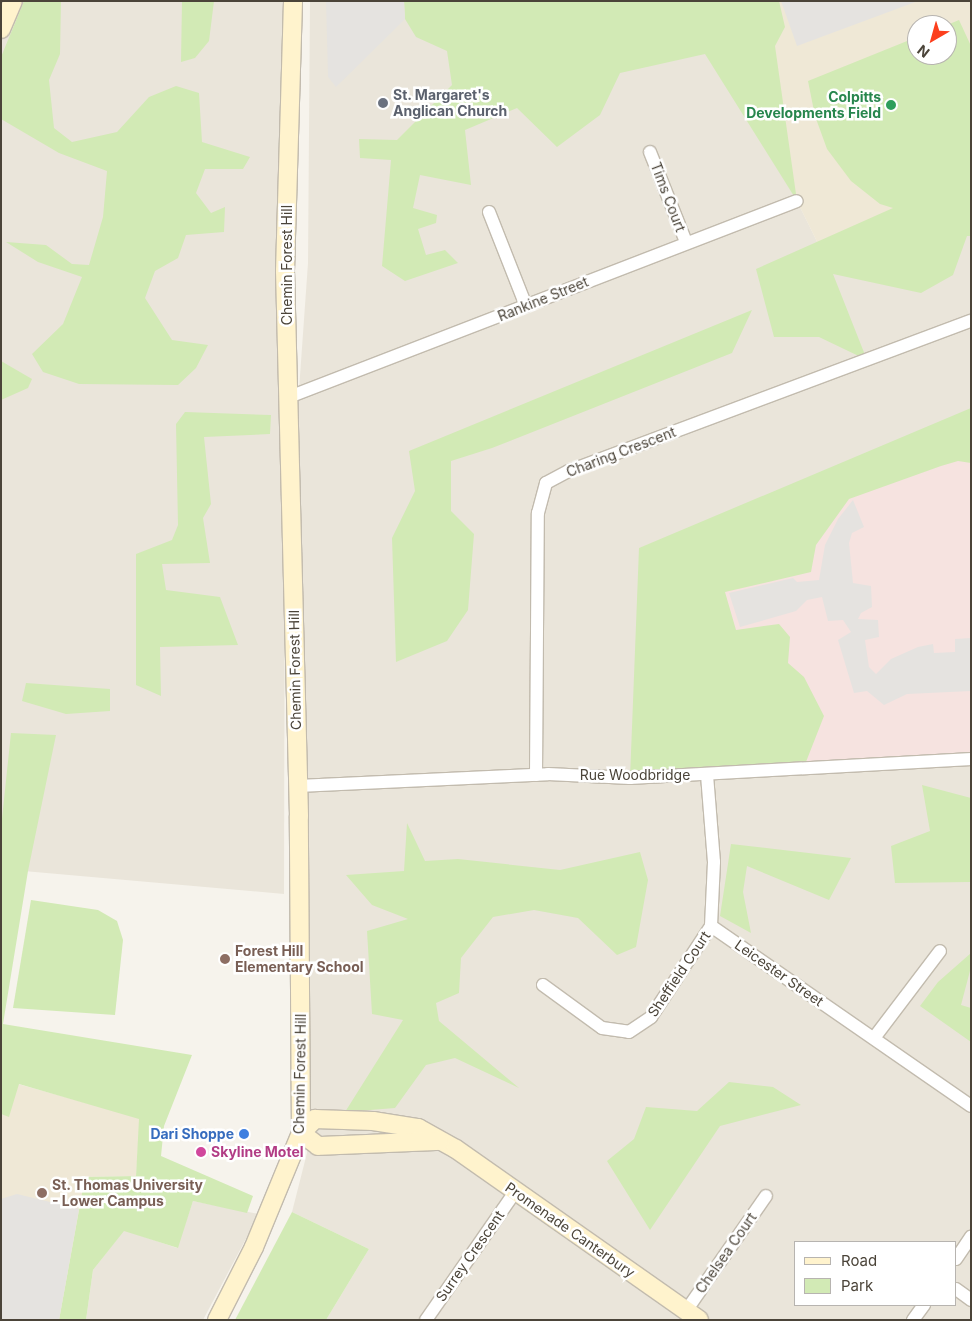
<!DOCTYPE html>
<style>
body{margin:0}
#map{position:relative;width:972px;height:1321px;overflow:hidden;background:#f6f3ec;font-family:Inter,sans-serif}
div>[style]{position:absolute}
.residential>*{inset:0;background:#eae5da}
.education>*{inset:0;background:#efe8d6}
.medical>*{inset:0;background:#f6e3e0}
.green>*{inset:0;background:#d2eab5}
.parking>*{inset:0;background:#e5e3e0}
.roads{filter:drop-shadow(1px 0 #c2bbae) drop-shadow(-1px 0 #c2bbae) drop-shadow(0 1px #c2bbae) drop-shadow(0 -1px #c2bbae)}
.street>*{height:12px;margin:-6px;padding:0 6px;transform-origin:6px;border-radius:6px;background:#fff}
.secondary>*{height:18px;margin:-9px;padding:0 9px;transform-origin:9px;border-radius:9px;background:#fff3cd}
.dots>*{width:14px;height:14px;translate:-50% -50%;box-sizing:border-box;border:2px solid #fff;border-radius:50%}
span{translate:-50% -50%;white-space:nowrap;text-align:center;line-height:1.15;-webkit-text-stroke:5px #fff;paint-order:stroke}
.worship-label{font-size:14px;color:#5b616d;font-weight:700}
.left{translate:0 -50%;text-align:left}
.leisure-label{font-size:14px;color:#27864d;font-weight:700}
.right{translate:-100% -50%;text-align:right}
.street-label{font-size:14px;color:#4b4439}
.education-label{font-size:14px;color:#785e54;font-weight:700}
.shop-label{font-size:14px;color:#366cbe;font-weight:700}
.hotel-label{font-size:14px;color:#b23c85;font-weight:700}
.frame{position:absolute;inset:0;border:2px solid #4b4439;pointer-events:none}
.legend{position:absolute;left:794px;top:1241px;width:162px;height:65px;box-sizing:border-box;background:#fff;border:1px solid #b7b4b0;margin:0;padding:6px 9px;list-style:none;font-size:15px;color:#4b4439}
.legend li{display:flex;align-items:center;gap:10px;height:25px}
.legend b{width:25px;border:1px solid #b7b4b0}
.north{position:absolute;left:907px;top:15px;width:50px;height:50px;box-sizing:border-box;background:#fff;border:1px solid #b7b4b0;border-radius:50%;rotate:218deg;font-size:14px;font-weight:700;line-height:20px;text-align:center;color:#4b4439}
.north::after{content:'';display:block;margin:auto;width:18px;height:22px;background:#fc3f1d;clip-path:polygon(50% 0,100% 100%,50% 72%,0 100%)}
</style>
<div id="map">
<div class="residential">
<div style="clip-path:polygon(1px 1px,286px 1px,284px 894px,1px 869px)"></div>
<div style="clip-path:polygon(evenodd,310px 1px,727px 1px,797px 201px,833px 274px,971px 213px,971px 1320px,326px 1320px,369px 1249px,292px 1212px,307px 1153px,298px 404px,308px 263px,310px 1px,796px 1242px,956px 1242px,956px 1305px,796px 1305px,796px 1242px)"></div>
<div style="clip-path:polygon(193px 1201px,259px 1214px,203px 1320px,86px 1320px,93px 1270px,124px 1230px,177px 1248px)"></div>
</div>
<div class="education">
<div style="clip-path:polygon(evenodd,727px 1px,971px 1px,971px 213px,833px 274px,797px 201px,727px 1px,917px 25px,947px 25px,947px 55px,917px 55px,917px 25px)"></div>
<div style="clip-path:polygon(18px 1084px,140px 1118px,136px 1176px,85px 1177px,59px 1320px,1px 1320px,1px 1114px,9px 1116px)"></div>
</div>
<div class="medical">
<div style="clip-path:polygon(971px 418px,971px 759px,804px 767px,639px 548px)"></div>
</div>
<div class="green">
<div style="clip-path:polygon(24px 1px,61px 1px,60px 54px,49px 80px,54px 128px,72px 142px,117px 132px,149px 97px,176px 86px,199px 93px,202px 142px,250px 157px,243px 169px,205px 169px,196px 193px,211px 213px,225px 207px,224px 232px,186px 235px,178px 258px,155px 271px,145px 298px,172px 340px,208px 345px,196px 368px,178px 385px,79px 384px,43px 372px,32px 354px,63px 324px,82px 277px,38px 262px,6px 242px,46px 245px,72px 264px,89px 265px,103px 217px,107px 171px,59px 153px,1px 119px,1px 57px)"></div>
<div style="clip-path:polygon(182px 1px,214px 1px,209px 41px,195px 58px,181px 62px)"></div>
<div style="clip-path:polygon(404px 1px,779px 1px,785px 27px,775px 46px,797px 201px,705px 54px,620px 73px,600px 115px,557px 147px,517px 108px,465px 130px,471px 185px,420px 175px,413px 208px,437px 215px,436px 223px,418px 229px,426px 255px,445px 250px,458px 263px,405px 281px,382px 266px,391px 160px,360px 158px,359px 139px,397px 140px,452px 85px,447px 51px,416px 37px,405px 19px)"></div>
<div style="clip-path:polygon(959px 20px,971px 46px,971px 236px,967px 236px,953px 275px,921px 293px,833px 274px,867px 360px,819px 337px,774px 337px,756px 269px,893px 208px,880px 204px,851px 181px,827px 149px,815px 116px,808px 81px,917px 37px,917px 55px,947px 55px,947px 25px)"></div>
<div style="clip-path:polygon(752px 310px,732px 353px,492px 448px,451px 461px,451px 511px,474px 534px,468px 610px,447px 641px,396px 662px,392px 538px,415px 491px,409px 451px)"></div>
<div style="clip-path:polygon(1px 361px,32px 379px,28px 388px,1px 400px)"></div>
<div style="clip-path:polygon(971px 408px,971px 463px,958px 461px,941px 466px,849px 499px,816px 545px,811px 572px,725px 592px,736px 630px,779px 624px,790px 637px,788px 663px,804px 677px,824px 716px,804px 767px,630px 778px,639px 548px)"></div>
<div style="clip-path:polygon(185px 412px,271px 415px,270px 434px,204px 437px,211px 504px,203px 518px,210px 563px,162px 564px,166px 590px,220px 597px,238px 645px,160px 647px,161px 696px,136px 685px,136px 554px,172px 540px,178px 525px,176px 424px)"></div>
<div style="clip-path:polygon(26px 683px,110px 689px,110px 711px,66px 714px,22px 701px)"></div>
<div style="clip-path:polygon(11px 733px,56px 735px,28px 871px,3px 1024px,192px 1055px,164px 1126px,161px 1156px,253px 1196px,247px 1213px,193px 1201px,178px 1248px,124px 1231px,93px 1270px,86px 1320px,59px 1320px,85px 1177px,136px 1176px,139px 1119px,19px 1084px,9px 1117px,1px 1114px,1px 828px)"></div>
<div style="clip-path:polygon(922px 785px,971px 798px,971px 882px,895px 883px,891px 846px,930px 831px)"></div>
<div style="clip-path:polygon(407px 823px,425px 861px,458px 859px,560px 870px,640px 852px,648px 880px,636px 947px,617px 955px,578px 918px,534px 910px,493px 917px,461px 958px,459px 993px,436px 1003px,439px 1021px,519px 1088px,455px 1058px,426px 1065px,395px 1108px,345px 1112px,403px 1020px,372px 1014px,367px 931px,408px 919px,372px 905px,346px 875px,404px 871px)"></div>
<div style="clip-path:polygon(731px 844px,851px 858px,829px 900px,747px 866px,743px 892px,751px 933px,720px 916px)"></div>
<div style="clip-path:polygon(31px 900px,98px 910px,117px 921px,123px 940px,115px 1015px,13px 1008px)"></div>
<div style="clip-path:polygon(971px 953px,971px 967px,961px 1005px,971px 1008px,971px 1042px,920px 1006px,938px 982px)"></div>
<div style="clip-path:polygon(729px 1082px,773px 1087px,801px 1105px,720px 1126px,650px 1230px,607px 1161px,634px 1139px,646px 1107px,697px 1111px)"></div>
<div style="clip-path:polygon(292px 1212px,369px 1249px,326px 1320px,235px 1320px)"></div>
</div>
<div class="parking">
<div style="clip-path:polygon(326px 1px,404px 1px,405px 19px,336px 87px,328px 77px)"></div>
<div style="clip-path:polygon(781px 1px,918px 1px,797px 46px)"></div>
<div style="clip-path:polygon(853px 500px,864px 527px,852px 533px,849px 543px,853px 583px,871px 586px,872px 607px,861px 613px,858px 619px,878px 620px,879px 637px,865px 640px,869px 667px,876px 674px,891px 659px,918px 647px,933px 644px,934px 653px,955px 652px,955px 639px,971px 638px,971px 691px,907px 694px,884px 705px,867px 691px,854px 693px,838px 640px,851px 632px,843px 620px,828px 621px,822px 597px,807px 600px,796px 611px,740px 627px,729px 593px,793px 578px,797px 582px,819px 580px,825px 545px,838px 519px)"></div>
<div style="clip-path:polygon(17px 1194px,79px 1209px,59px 1320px,1px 1320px,1px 1199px)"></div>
</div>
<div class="roads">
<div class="street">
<div style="left:650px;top:152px;width:97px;rotate:68.2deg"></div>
<div style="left:489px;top:212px;width:101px;rotate:68.5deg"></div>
<div style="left:289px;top:397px;width:544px;rotate:-21.1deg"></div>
<div style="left:536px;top:775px;width:262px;rotate:-89.6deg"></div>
<div style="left:538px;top:513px;width:31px;rotate:-75deg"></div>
<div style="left:546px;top:483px;width:26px;rotate:-28deg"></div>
<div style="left:569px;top:471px;width:429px;rotate:-20.5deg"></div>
<div style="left:707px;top:775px;width:87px;rotate:85.4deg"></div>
<div style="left:714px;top:862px;width:64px;rotate:92.7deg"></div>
<div style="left:711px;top:926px;width:316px;rotate:34.7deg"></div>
<div style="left:298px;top:786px;width:250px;rotate:-2.7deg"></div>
<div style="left:548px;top:774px;width:82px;rotate:2.8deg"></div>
<div style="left:630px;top:778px;width:342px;rotate:-3.2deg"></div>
<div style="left:543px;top:985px;width:73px;rotate:36.1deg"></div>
<div style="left:602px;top:1028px;width:27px;rotate:8deg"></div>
<div style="left:629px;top:1032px;width:27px;rotate:-34deg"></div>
<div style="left:651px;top:1017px;width:109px;rotate:-56.6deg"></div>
<div style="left:874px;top:1038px;width:109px;rotate:-52.8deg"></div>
<div style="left:956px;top:1259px;width:27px;rotate:-56deg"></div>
<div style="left:956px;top:1289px;width:19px;rotate:36deg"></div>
<div style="left:686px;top:1311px;width:140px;rotate:-55.2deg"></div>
<div style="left:426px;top:1320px;width:156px;rotate:-55.2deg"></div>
<div style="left:913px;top:1320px;width:19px;rotate:-54deg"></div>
</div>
<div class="secondary">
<div style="left:1px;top:29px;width:30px;rotate:-67deg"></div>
<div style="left:301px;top:1133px;width:20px;rotate:-45deg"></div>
<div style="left:315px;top:1119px;width:58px;rotate:2deg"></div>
<div style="left:373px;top:1121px;width:46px;rotate:8.8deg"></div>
<div style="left:418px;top:1128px;width:43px;rotate:28.9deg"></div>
<div style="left:456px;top:1149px;width:297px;rotate:35.1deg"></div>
<div style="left:301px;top:1133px;width:21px;rotate:37deg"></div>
<div style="left:318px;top:1146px;width:121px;rotate:-2.4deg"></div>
<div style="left:217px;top:1320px;width:82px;rotate:-63.1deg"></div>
<div style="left:254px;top:1247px;width:123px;rotate:-67.6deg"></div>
<div style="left:301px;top:1133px;width:317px;rotate:-90.4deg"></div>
<div style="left:299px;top:816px;width:545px;rotate:-91.47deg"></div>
<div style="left:285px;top:271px;width:270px;rotate:-88.3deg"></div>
</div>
</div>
<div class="dots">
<div style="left:383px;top:103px;background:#6b7280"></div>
<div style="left:891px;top:105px;background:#2e9e5b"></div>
<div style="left:225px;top:959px;background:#8d6e63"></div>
<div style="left:244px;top:1134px;background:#3f7fe0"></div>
<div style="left:201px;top:1152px;background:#d1479c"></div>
<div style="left:42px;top:1193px;background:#8d6e63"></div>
</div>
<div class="worship-label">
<span class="left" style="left:393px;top:103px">St. Margaret's<br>Anglican Church</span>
</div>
<div class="leisure-label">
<span class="right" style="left:881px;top:105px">Colpitts<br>Developments Field</span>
</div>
<div class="street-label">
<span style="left:668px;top:197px;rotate:69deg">Tims Court</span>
<span style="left:287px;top:265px;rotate:-90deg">Chemin Forest Hill</span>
<span style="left:543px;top:299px;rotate:-22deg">Rankine Street</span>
<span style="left:621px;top:452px;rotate:-21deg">Charing Crescent</span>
<span style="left:295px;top:670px;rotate:-91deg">Chemin Forest Hill</span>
<span style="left:635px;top:775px">Rue Woodbridge</span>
<span style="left:779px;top:973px;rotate:35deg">Leicester Street</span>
<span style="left:679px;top:974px;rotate:-56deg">Sheffield Court</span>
<span style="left:300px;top:1074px;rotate:-89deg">Chemin Forest Hill</span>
<span style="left:570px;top:1230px;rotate:35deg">Promenade Canterbury</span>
<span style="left:726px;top:1253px;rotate:-55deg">Chelsea Court</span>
<span style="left:470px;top:1256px;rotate:-55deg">Surrey Crescent</span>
</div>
<div class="education-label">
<span class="left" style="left:235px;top:959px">Forest Hill<br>Elementary School</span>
<span class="left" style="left:52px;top:1193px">St. Thomas University<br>- Lower Campus</span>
</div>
<div class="shop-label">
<span class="right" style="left:234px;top:1134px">Dari Shoppe</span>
</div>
<div class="hotel-label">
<span class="left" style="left:211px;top:1152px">Skyline Motel</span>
</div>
<div class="frame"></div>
<ul class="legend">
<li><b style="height:6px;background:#fff3cd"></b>Road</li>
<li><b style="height:14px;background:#d2eab5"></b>Park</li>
</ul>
<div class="north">N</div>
</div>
